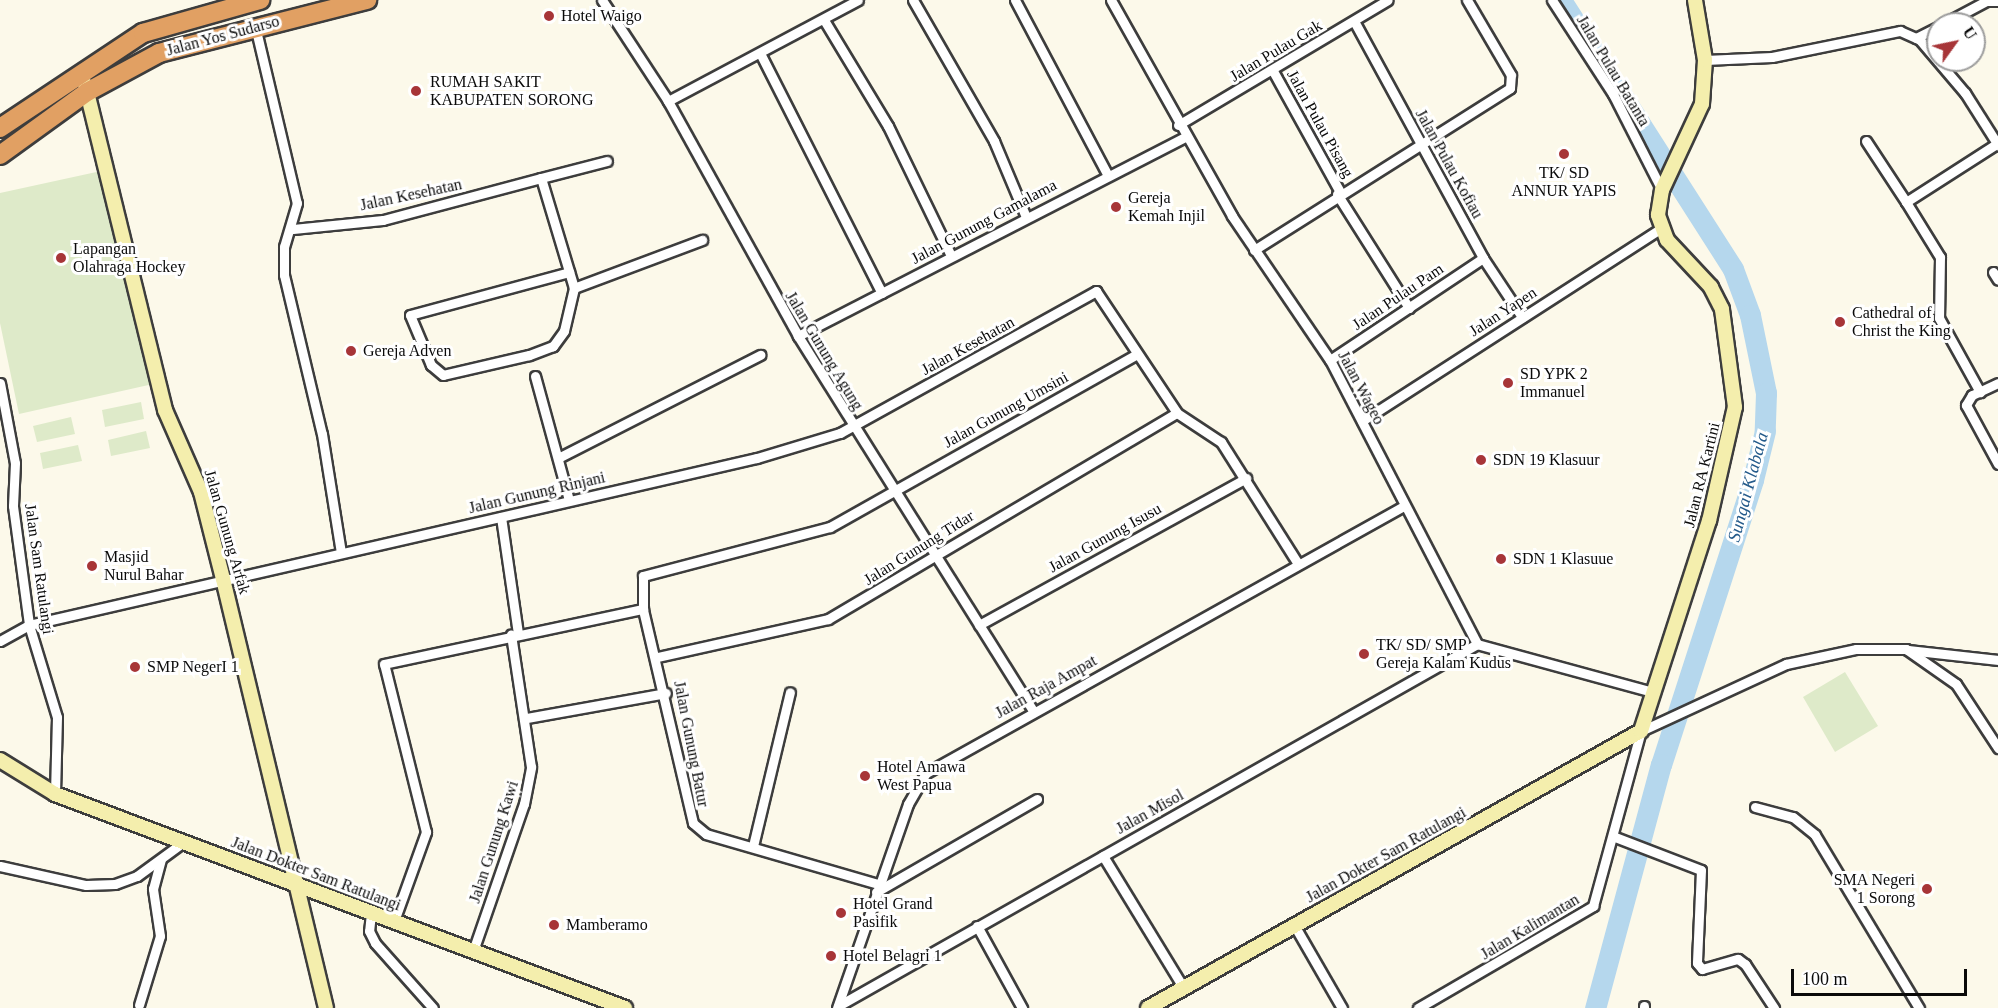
<!DOCTYPE html>
<style>
body{margin:0}
#map{position:relative;width:1998px;height:1008px;overflow:hidden;background:#fcf9ea;font-family:"Times New Roman",serif}
div>[style]{position:absolute}
.pitch>*{inset:0;background:#deeac9}
.river>*{height:21px;margin:-10.5px;padding:0 10.5px;transform-origin:10.5px;border-radius:10.5px;background:#b5d7ed}
.roads{filter:drop-shadow(2px 0 #3d3d3d) drop-shadow(-2px 0 #3d3d3d) drop-shadow(0 2px #3d3d3d) drop-shadow(0 -2px #3d3d3d)}
.street>*{height:9px;margin:-4.5px;padding:0 4.5px;transform-origin:4.5px;border-radius:4.5px;background:#fff}
.secondary>*{height:14px;margin:-7px;padding:0 7px;transform-origin:7px;border-radius:7px;background:#f4eead}
.highway>*{height:18px;margin:-9px;padding:0 9px;transform-origin:9px;border-radius:9px;background:#e1a063}
.dots>*{width:16px;height:16px;translate:-50% -50%;box-sizing:border-box;border:3px solid #fff;border-radius:50%}
span{translate:-50% -50%;white-space:nowrap;text-align:center;line-height:1.15;-webkit-text-stroke:6px #fff;paint-order:stroke}
.poi-label{font-size:16px;color:#0a0a0a}
.left{translate:0 -50%;text-align:left}
.right{translate:-100% -50%;text-align:right}
.street-label{font-size:16px;color:#0a0a0a}
.water-label{font-size:18px;color:#255b8b;font-style:italic}
.north{position:absolute;left:1926px;top:12px;width:60px;height:60px;box-sizing:border-box;background:#fff;border:2px solid #9d9d9d;border-radius:50%;rotate:57deg;font-size:16px;font-weight:700;line-height:24px;text-align:center;color:#0a0a0a}
.north::after{content:'';display:block;margin:auto;width:21px;height:27px;background:#a73538;clip-path:polygon(50% 0,100% 100%,50% 72%,0 100%)}
.scale{position:absolute;left:1791px;top:969px;width:176px;height:27px;box-sizing:border-box;border:3px solid #0a0a0a;border-top:0;padding-left:8px;font-size:18px;line-height:21px;white-space:nowrap;color:#0a0a0a;-webkit-text-stroke:4px #fff;paint-order:stroke}
</style>
<div id="map">
<div class="pitch">
<div style="clip-path:polygon(101px 171px,153px 384px,19px 414px,0 323px,0 193px)"></div>
<div style="clip-path:polygon(141px 402px,144px 419px,105px 427px,102px 410px)"></div>
<div style="clip-path:polygon(71px 417px,75px 434px,37px 442px,33px 426px)"></div>
<div style="clip-path:polygon(146px 431px,150px 448px,111px 456px,108px 440px)"></div>
<div style="clip-path:polygon(78px 445px,82px 461px,43px 469px,40px 453px)"></div>
<div style="clip-path:polygon(1845px 672px,1878px 726px,1835px 752px,1803px 697px)"></div>
</div>
<div class="river">
<div style="left:1561px;top:0;width:319px;rotate:57.4deg"></div>
<div style="left:1733px;top:269px;width:49px;rotate:69.7deg"></div>
<div style="left:1750px;top:315px;width:80px;rotate:78.4deg"></div>
<div style="left:1766px;top:393px;width:38px;rotate:92deg"></div>
<div style="left:1765px;top:431px;width:50px;rotate:103.8deg"></div>
<div style="left:1753px;top:480px;width:299px;rotate:107.9deg"></div>
<div style="left:1661px;top:764px;width:253px;rotate:105.1deg"></div>
</div>
<div class="roads">
<div class="street">
<div style="left:602px;top:0;width:121px;rotate:56.8deg"></div>
<div style="left:668px;top:101px;width:269px;rotate:61deg"></div>
<div style="left:798px;top:336px;width:443px;rotate:57.9deg"></div>
<div style="left:913px;top:0;width:163px;rotate:60.1deg"></div>
<div style="left:994px;top:141px;width:82px;rotate:67.2deg"></div>
<div style="left:1015px;top:0;width:197px;rotate:62.1deg"></div>
<div style="left:1111px;top:0;width:248px;rotate:60.7deg"></div>
<div style="left:1232px;top:216px;width:174px;rotate:55.8deg"></div>
<div style="left:1330px;top:360px;width:320px;rotate:62.6deg"></div>
<div style="left:1477px;top:644px;width:181px;rotate:15.3deg"></div>
<div style="left:1552px;top:0;width:112px;rotate:57deg"></div>
<div style="left:1613px;top:94px;width:108px;rotate:63deg"></div>
<div style="left:824px;top:20px;width:124px;rotate:58.9deg"></div>
<div style="left:888px;top:126px;width:144px;rotate:64.1deg"></div>
<div style="left:1354px;top:21px;width:270px;rotate:61.4deg"></div>
<div style="left:1483px;top:258px;width:71px;rotate:56.5deg"></div>
<div style="left:1943px;top:24px;width:49px;rotate:-28.1deg"></div>
<div style="left:1986px;top:1px;width:12px"></div>
<div style="left:255px;top:26px;width:182px;rotate:76.7deg"></div>
<div style="left:297px;top:203px;width:46px;rotate:106.5deg"></div>
<div style="left:284px;top:247px;width:28px;rotate:90deg"></div>
<div style="left:284px;top:275px;width:163px;rotate:76.6deg"></div>
<div style="left:322px;top:434px;width:120px;rotate:80.9deg"></div>
<div style="left:1916px;top:38px;width:25px;rotate:-27deg"></div>
<div style="left:761px;top:55px;width:267px;rotate:63.1deg"></div>
<div style="left:1705px;top:60px;width:67px;rotate:-2.6deg"></div>
<div style="left:1772px;top:57px;width:131px;rotate:-11.5deg"></div>
<div style="left:1900px;top:31px;width:22px;rotate:24deg"></div>
<div style="left:1920px;top:40px;width:70px;rotate:49.7deg"></div>
<div style="left:1965px;top:93px;width:62px;rotate:57.6deg"></div>
<div style="left:1273px;top:71px;width:138px;rotate:61deg"></div>
<div style="left:668px;top:101px;width:215px;rotate:-28deg"></div>
<div style="left:1178px;top:125px;width:244px;rotate:-30.8deg"></div>
<div style="left:1866px;top:141px;width:73px;rotate:56.7deg"></div>
<div style="left:1906px;top:202px;width:109px;rotate:-32.7deg"></div>
<div style="left:541px;top:178px;width:68px;rotate:-14.4deg"></div>
<div style="left:1337px;top:194px;width:135px;rotate:57.7deg"></div>
<div style="left:1906px;top:202px;width:65px;rotate:58.3deg"></div>
<div style="left:1940px;top:257px;width:61px;rotate:90.9deg"></div>
<div style="left:1939px;top:318px;width:85px;rotate:61deg"></div>
<div style="left:293px;top:229px;width:90px;rotate:-5.7deg"></div>
<div style="left:383px;top:220px;width:163px;rotate:-14.9deg"></div>
<div style="left:541px;top:178px;width:115px;rotate:73.3deg"></div>
<div style="left:574px;top:288px;width:44px;rotate:103.1deg"></div>
<div style="left:564px;top:331px;width:19px;rotate:126deg"></div>
<div style="left:553px;top:346px;width:26px;rotate:159deg"></div>
<div style="left:529px;top:355px;width:88px;rotate:166.9deg"></div>
<div style="left:443px;top:375px;width:16px;rotate:-140deg"></div>
<div style="left:431px;top:365px;width:54px;rotate:-112.8deg"></div>
<div style="left:410px;top:315px;width:165px;rotate:-15.1deg"></div>
<div style="left:1254px;top:250px;width:303px;rotate:-32.3deg"></div>
<div style="left:1510px;top:88px;width:13px;rotate:-86deg"></div>
<div style="left:1511px;top:75px;width:87px;rotate:-120.4deg"></div>
<div style="left:1993px;top:272px;width:9px;rotate:58deg"></div>
<div style="left:574px;top:288px;width:137px;rotate:-20.6deg"></div>
<div style="left:798px;top:336px;width:435px;rotate:-27.2deg"></div>
<div style="left:1330px;top:360px;width:184px;rotate:-33.7deg"></div>
<div style="left:535px;top:376px;width:129px;rotate:74.7deg"></div>
<div style="left:0;top:383px;width:81px;rotate:79.4deg"></div>
<div style="left:15px;top:463px;width:43px;rotate:92.7deg"></div>
<div style="left:13px;top:506px;width:120px;rotate:82.3deg"></div>
<div style="left:29px;top:625px;width:96px;rotate:73.1deg"></div>
<div style="left:57px;top:717px;width:77px;rotate:91.5deg"></div>
<div style="left:1998px;top:383px;width:29px;rotate:155deg"></div>
<div style="left:1972px;top:395px;width:12px;rotate:121deg"></div>
<div style="left:1966px;top:405px;width:67px;rotate:61.5deg"></div>
<div style="left:1362px;top:421px;width:354px;rotate:-32.8deg"></div>
<div style="left:560px;top:457px;width:225px;rotate:-27deg"></div>
<div style="left:501px;top:517px;width:117px;rotate:81.7deg"></div>
<div style="left:979px;top:625px;width:305px;rotate:-28.8deg"></div>
<div style="left:0;top:641px;width:33px;rotate:-29deg"></div>
<div style="left:29px;top:625px;width:747px;rotate:-12.92deg"></div>
<div style="left:757px;top:458px;width:87px;rotate:-16.8deg"></div>
<div style="left:840px;top:433px;width:293px;rotate:-29deg"></div>
<div style="left:1096px;top:291px;width:146px;rotate:56.4deg"></div>
<div style="left:1177px;top:413px;width:53px;rotate:33.4deg"></div>
<div style="left:1221px;top:442px;width:144px;rotate:57.7deg"></div>
<div style="left:1908px;top:650px;width:91px;rotate:6.3deg"></div>
<div style="left:658px;top:657px;width:174px;rotate:-12.6deg"></div>
<div style="left:828px;top:619px;width:405px;rotate:-30.6deg"></div>
<div style="left:527px;top:718px;width:141px;rotate:-10.2deg"></div>
<div style="left:1755px;top:807px;width:39px;rotate:15deg"></div>
<div style="left:1793px;top:817px;width:28px;rotate:39deg"></div>
<div style="left:1815px;top:835px;width:202px;rotate:59deg"></div>
<div style="left:1615px;top:837px;width:92px;rotate:21deg"></div>
<div style="left:1701px;top:870px;width:93px;rotate:92.5deg"></div>
<div style="left:1697px;top:963px;width:8px;rotate:50deg"></div>
<div style="left:1702px;top:969px;width:37px;rotate:-16deg"></div>
<div style="left:1738px;top:959px;width:9px;rotate:36deg"></div>
<div style="left:1745px;top:964px;width:53px;rotate:56.6deg"></div>
<div style="left:753px;top:846px;width:158px;rotate:-76.5deg"></div>
<div style="left:1103px;top:856px;width:153px;rotate:58.6deg"></div>
<div style="left:0;top:866px;width:88px;rotate:12.5deg"></div>
<div style="left:86px;top:885px;width:29px;rotate:-2deg"></div>
<div style="left:115px;top:884px;width:23px;rotate:-20deg"></div>
<div style="left:137px;top:876px;width:59px;rotate:-36.1deg"></div>
<div style="left:878px;top:884px;width:179px;rotate:-163.8deg"></div>
<div style="left:706px;top:834px;width:17px;rotate:-140deg"></div>
<div style="left:693px;top:823px;width:220px;rotate:-103.2deg"></div>
<div style="left:643px;top:609px;width:33px;rotate:-90deg"></div>
<div style="left:643px;top:576px;width:193px;rotate:-14.7deg"></div>
<div style="left:830px;top:527px;width:349px;rotate:-29.4deg"></div>
<div style="left:876px;top:892px;width:186px;rotate:-30deg"></div>
<div style="left:371px;top:913px;width:18px;rotate:96deg"></div>
<div style="left:369px;top:931px;width:13px;rotate:63deg"></div>
<div style="left:375px;top:943px;width:87px;rotate:48.3deg"></div>
<div style="left:394px;top:921px;width:95px;rotate:-70.2deg"></div>
<div style="left:426px;top:832px;width:173px;rotate:-104deg"></div>
<div style="left:384px;top:664px;width:265px;rotate:-12deg"></div>
<div style="left:1294px;top:925px;width:96px;rotate:60deg"></div>
<div style="left:977px;top:926px;width:94px;rotate:61.2deg"></div>
<div style="left:473px;top:951px;width:156px;rotate:-70.9deg"></div>
<div style="left:524px;top:804px;width:38px;rotate:-79deg"></div>
<div style="left:531px;top:767px;width:134px;rotate:-98.6deg"></div>
<div style="left:139px;top:1005px;width:72px;rotate:-73.1deg"></div>
<div style="left:160px;top:936px;width:48px;rotate:-98.5deg"></div>
<div style="left:153px;top:889px;width:30px;rotate:-75deg"></div>
<div style="left:838px;top:1006px;width:734px;rotate:-29.53deg"></div>
<div style="left:837px;top:1008px;width:216px;rotate:-70.8deg"></div>
<div style="left:908px;top:804px;width:36px;rotate:-60deg"></div>
<div style="left:926px;top:773px;width:545px;rotate:-29.2deg"></div>
<div style="left:1418px;top:1008px;width:203px;rotate:-30.2deg"></div>
<div style="left:1593px;top:906px;width:181px;rotate:-74.7deg"></div>
<div style="left:1641px;top:731px;width:160px;rotate:-24.8deg"></div>
<div style="left:1786px;top:664px;width:72px;rotate:-12.1deg"></div>
<div style="left:1856px;top:649px;width:50px"></div>
<div style="left:1906px;top:649px;width:61px;rotate:35deg"></div>
<div style="left:1956px;top:684px;width:77px;rotate:56.7deg"></div>
<div style="left:1644px;top:1008px;width:2px;rotate:-90deg"></div>
</div>
<div class="secondary">
<div style="left:85px;top:84px;width:336px;rotate:76.2deg"></div>
<div style="left:165px;top:410px;width:90px;rotate:66.3deg"></div>
<div style="left:201px;top:492px;width:90px;rotate:75.8deg"></div>
<div style="left:223px;top:579px;width:441px;rotate:76.5deg"></div>
<div style="left:0;top:760px;width:65px;rotate:31.7deg"></div>
<div style="left:55px;top:794px;width:609px;rotate:20.58deg"></div>
<div style="left:1148px;top:1008px;width:565px;rotate:-29.33deg"></div>
<div style="left:1641px;top:731px;width:221px;rotate:-72.1deg"></div>
<div style="left:1709px;top:521px;width:117px;rotate:-77.2deg"></div>
<div style="left:1735px;top:407px;width:99px;rotate:-97.6deg"></div>
<div style="left:1722px;top:309px;width:25px;rotate:-117deg"></div>
<div style="left:1711px;top:287px;width:64px;rotate:-133.1deg"></div>
<div style="left:1667px;top:240px;width:27px;rotate:-110deg"></div>
<div style="left:1658px;top:215px;width:25px;rotate:-81deg"></div>
<div style="left:1662px;top:190px;width:95px;rotate:-65.1deg"></div>
<div style="left:1702px;top:104px;width:44px;rotate:-86.1deg"></div>
<div style="left:1705px;top:60px;width:61px;rotate:-99.5deg"></div>
</div>
<div class="highway">
<div style="left:0;top:128px;width:172px;rotate:-33.6deg"></div>
<div style="left:143px;top:33px;width:122px;rotate:-15.8deg"></div>
<div style="left:0;top:155px;width:107px;rotate:-35.9deg"></div>
<div style="left:87px;top:92px;width:82px;rotate:-28.4deg"></div>
<div style="left:159px;top:53px;width:215px;rotate:-14.3deg"></div>
</div>
</div>
<div class="dots">
<div style="left:549px;top:16px;background:#a73538"></div>
<div style="left:416px;top:91px;background:#a73538"></div>
<div style="left:1564px;top:154px;background:#a73538"></div>
<div style="left:1116px;top:207px;background:#a73538"></div>
<div style="left:61px;top:258px;background:#a73538"></div>
<div style="left:1840px;top:322px;background:#a73538"></div>
<div style="left:351px;top:351px;background:#a73538"></div>
<div style="left:1508px;top:383px;background:#a73538"></div>
<div style="left:1481px;top:460px;background:#a73538"></div>
<div style="left:1501px;top:559px;background:#a73538"></div>
<div style="left:92px;top:566px;background:#a73538"></div>
<div style="left:1364px;top:654px;background:#a73538"></div>
<div style="left:135px;top:667px;background:#a73538"></div>
<div style="left:865px;top:776px;background:#a73538"></div>
<div style="left:1927px;top:889px;background:#a73538"></div>
<div style="left:841px;top:913px;background:#a73538"></div>
<div style="left:554px;top:925px;background:#a73538"></div>
<div style="left:831px;top:956px;background:#a73538"></div>
</div>
<div class="poi-label">
<span class="left" style="left:561px;top:16px">Hotel Waigo</span>
<span class="left" style="left:430px;top:91px">RUMAH SAKIT<br>KABUPATEN SORONG</span>
<span style="left:1564px;top:182px">TK/ SD<br>ANNUR YAPIS</span>
<span class="left" style="left:1128px;top:207px">Gereja<br>Kemah Injil</span>
<span class="left" style="left:73px;top:258px">Lapangan<br>Olahraga Hockey</span>
<span class="left" style="left:1852px;top:322px">Cathedral of<br>Christ the King</span>
<span class="left" style="left:363px;top:351px">Gereja Adven</span>
<span class="left" style="left:1520px;top:383px">SD YPK 2<br>Immanuel</span>
<span class="left" style="left:1493px;top:460px">SDN 19 Klasuur</span>
<span class="left" style="left:104px;top:566px">Masjid<br>Nurul Bahar</span>
<span class="left" style="left:1513px;top:559px">SDN 1 Klasuue</span>
<span class="left" style="left:1376px;top:654px">TK/ SD/ SMP<br>Gereja Kalam Kudus</span>
<span class="left" style="left:147px;top:667px">SMP NegerI 1</span>
<span class="left" style="left:877px;top:776px">Hotel Amawa<br>West Papua</span>
<span class="right" style="left:1915px;top:889px">SMA Negeri<br>1 Sorong</span>
<span class="left" style="left:853px;top:913px">Hotel Grand<br>Pasifik</span>
<span class="left" style="left:566px;top:925px">Mamberamo</span>
<span class="left" style="left:843px;top:956px">Hotel Belagri 1</span>
</div>
<div class="street-label">
<span style="left:223px;top:36px;rotate:-15deg">Jalan Yos Sudarso</span>
<span style="left:1276px;top:51px;rotate:-31deg">Jalan Pulau Gak</span>
<span style="left:1613px;top:71px;rotate:59deg">Jalan Pulau Batanta</span>
<span style="left:1320px;top:124px;rotate:61deg">Jalan Pulau Pisang</span>
<span style="left:1449px;top:164px;rotate:61deg">Jalan Pulau Kofiau</span>
<span style="left:411px;top:195px;rotate:-12deg">Jalan Kesehatan</span>
<span style="left:984px;top:222px;rotate:-28deg">Jalan Gunung Gamalama</span>
<span style="left:1398px;top:297px;rotate:-34deg">Jalan Pulau Pam</span>
<span style="left:1503px;top:312px;rotate:-33deg">Jalan Yapen</span>
<span style="left:968px;top:346px;rotate:-29deg">Jalan Kesehatan</span>
<span style="left:824px;top:351px;rotate:59deg">Jalan Gunung Agung</span>
<span style="left:1361px;top:388px;rotate:62deg">Jalan Wageo</span>
<span style="left:1006px;top:410px;rotate:-29deg">Jalan Gunung Umsini</span>
<span style="left:1702px;top:475px;rotate:-76deg">Jalan RA Kartini</span>
<span style="left:537px;top:493px;rotate:-13deg">Jalan Gunung Rinjani</span>
<span style="left:227px;top:532px;rotate:74deg">Jalan Gunung Arfak</span>
<span style="left:1105px;top:538px;rotate:-29deg">Jalan Gunung Isusu</span>
<span style="left:919px;top:548px;rotate:-32deg">Jalan Gunung Tidar</span>
<span style="left:39px;top:569px;rotate:82deg">Jalan Sam Ratulangi</span>
<span style="left:1046px;top:687px;rotate:-29deg">Jalan Raja Ampat</span>
<span style="left:691px;top:744px;rotate:79deg">Jalan Gunung Batur</span>
<span style="left:1150px;top:812px;rotate:-29deg">Jalan Misol</span>
<span style="left:494px;top:842px;rotate:-72deg">Jalan Gunung Kawi</span>
<span style="left:1386px;top:855px;rotate:-29deg">Jalan Dokter Sam Ratulangi</span>
<span style="left:316px;top:874px;rotate:21deg">Jalan Dokter Sam Ratulangi</span>
<span style="left:1530px;top:927px;rotate:-31deg">Jalan Kalimantan</span>
</div>
<div class="water-label">
<span style="left:1748px;top:487px;rotate:-75deg">Sungai Klabala</span>
</div>
<div class="north">U</div>
<div class="scale">100 m</div>
</div>
